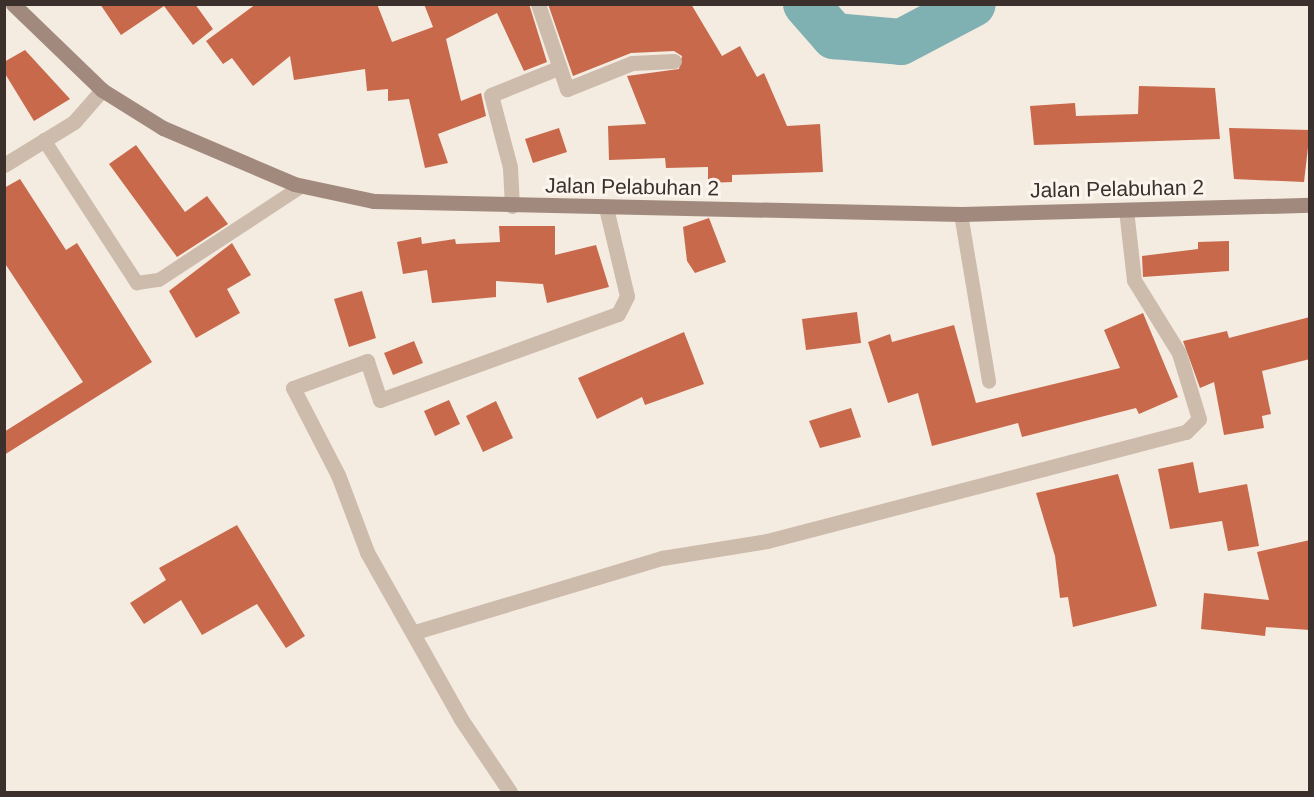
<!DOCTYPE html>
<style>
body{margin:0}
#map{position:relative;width:1314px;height:797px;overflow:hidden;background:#f4ebe1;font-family:Arial,sans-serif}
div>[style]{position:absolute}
.river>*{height:46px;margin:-23px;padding:0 23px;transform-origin:23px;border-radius:23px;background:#7fb0b2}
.building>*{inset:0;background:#c8694b}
.service>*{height:14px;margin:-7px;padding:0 7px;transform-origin:7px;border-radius:7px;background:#cdbbac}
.minor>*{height:15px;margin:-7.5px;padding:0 7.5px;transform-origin:7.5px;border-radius:7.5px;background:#cdbbac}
.secondary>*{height:15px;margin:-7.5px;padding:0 7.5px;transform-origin:7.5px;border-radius:7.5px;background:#a18a7d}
span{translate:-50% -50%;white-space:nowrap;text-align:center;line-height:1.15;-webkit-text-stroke:6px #fbf5ee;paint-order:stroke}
.street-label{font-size:21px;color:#3b302b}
.frame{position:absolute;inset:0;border:6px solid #3b302b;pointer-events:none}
</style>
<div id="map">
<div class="river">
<div style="left:806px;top:4px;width:43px;rotate:48.8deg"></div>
<div style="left:834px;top:36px;width:67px;rotate:5.1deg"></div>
<div style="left:901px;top:42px;width:81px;rotate:-27.8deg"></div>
</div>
<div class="building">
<div style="clip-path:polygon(100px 4px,195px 4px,213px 29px,193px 45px,164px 6px,121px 35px)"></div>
<div style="clip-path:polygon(256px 4px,377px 4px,392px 42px,433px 27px,424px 4px,529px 4px,547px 62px,524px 71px,497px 13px,446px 39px,461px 101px,481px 93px,486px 116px,438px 134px,448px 163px,425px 168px,409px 99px,388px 101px,388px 89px,367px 91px,365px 69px,294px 80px,290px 56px,253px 86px,232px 58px,223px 64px,206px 41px)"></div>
<div style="clip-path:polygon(548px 4px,691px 4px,722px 56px,740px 46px,757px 77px,764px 73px,787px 126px,820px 124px,823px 172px,732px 175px,732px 182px,708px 183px,708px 167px,666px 168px,665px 158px,609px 160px,608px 126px,646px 124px,627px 76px,679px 69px,682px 56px,674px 51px,631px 53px,573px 76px)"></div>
<div style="clip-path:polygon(25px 50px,70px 99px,34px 121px,4px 72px,4px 62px)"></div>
<div style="clip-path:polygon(1139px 86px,1215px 88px,1220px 139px,1034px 145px,1030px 106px,1075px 103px,1076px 116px,1138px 114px)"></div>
<div style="clip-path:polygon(559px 128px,567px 152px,533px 163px,525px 139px)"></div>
<div style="clip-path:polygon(1229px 128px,1310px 130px,1304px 182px,1234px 179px)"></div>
<div style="clip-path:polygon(136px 145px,185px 212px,207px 196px,228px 224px,177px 257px,109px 164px)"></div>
<div style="clip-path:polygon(20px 179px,66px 250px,77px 243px,152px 362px,4px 455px,4px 432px,83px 382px,4px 262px,4px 188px)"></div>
<div style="clip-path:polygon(709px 218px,726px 262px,695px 273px,687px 261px,683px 227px)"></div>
<div style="clip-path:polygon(499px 226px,555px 226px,555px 255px,596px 245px,609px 287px,547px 303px,543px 284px,496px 281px,496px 297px,432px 303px,427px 270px,403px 274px,397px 242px,421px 237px,422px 244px,455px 239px,456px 244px,500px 242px)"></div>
<div style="clip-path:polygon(1229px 241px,1229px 271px,1143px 277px,1142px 256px,1198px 249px,1198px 242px)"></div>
<div style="clip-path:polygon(232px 243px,251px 275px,227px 289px,240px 313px,196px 338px,169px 291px)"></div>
<div style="clip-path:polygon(362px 291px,376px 338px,349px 347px,334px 299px)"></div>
<div style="clip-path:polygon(857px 312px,861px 343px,806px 350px,802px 319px)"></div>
<div style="clip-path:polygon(1143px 313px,1178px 397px,1139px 414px,1136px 408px,1022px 437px,1018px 423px,932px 446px,918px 393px,888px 403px,868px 342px,890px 334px,892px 342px,954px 325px,976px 403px,1120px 368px,1104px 330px)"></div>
<div style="clip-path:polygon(1310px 317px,1310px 359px,1262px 371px,1271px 414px,1262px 416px,1264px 428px,1224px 435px,1214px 382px,1200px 388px,1183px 341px,1227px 331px,1229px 338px)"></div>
<div style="clip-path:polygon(684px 332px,704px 384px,645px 405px,642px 397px,597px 419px,578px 378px)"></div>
<div style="clip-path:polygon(414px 341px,423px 363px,393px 375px,384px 353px)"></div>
<div style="clip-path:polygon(449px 400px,460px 424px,435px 436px,424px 411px)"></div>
<div style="clip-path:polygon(496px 401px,513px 438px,483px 452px,466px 416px)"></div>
<div style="clip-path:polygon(851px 408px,861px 437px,820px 448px,809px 421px)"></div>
<div style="clip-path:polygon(1193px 462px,1199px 493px,1247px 484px,1259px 546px,1228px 551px,1222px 521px,1170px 529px,1158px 469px)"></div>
<div style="clip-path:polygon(1118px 474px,1157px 606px,1073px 627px,1068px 597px,1060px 598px,1055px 556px,1036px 493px)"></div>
<div style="clip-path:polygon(237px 525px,305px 636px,286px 648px,257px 604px,202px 635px,181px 600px,144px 624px,130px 603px,166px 580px,159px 568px)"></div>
<div style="clip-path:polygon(1310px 540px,1310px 630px,1266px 627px,1265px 636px,1201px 629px,1204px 593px,1269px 600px,1257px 552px)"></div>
</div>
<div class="service">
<div style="left:44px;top:140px;width:171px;rotate:57deg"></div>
<div style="left:137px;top:283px;width:22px;rotate:-8deg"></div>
<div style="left:159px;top:280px;width:171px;rotate:-33.3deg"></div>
<div style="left:961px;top:214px;width:170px;rotate:80.5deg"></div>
</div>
<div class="minor">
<div style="left:538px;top:4px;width:90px;rotate:71.2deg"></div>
<div style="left:567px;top:89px;width:70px;rotate:-21.8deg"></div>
<div style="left:632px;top:63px;width:42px;rotate:-2.7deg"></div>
<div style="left:4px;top:165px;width:82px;rotate:-31.6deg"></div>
<div style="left:74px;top:122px;width:43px;rotate:-48.8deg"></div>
<div style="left:512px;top:206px;width:39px;rotate:-93deg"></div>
<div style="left:510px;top:167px;width:74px;rotate:-104.8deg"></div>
<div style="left:491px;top:95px;width:72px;rotate:-21.9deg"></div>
<div style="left:415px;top:632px;width:258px;rotate:-16.7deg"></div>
<div style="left:662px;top:558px;width:106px;rotate:-9.2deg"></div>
<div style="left:767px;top:541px;width:433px;rotate:-14.6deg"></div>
<div style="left:1186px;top:432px;width:18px;rotate:-45deg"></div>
<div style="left:1199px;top:419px;width:69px;rotate:-106.9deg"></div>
<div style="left:1179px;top:353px;width:86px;rotate:-121.7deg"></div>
<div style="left:1134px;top:280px;width:70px;rotate:-96.5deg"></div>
<div style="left:510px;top:792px;width:88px;rotate:-123.9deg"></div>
<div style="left:461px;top:719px;width:192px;rotate:-119.4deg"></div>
<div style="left:367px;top:552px;width:82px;rotate:-110.6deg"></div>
<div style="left:338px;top:475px;width:98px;rotate:-117.3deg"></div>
<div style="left:293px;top:388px;width:79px;rotate:-20deg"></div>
<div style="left:367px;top:361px;width:41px;rotate:71.6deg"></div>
<div style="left:380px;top:400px;width:253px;rotate:-19.9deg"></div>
<div style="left:618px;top:314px;width:20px;rotate:-63deg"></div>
<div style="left:627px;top:296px;width:90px;rotate:-103.4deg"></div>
</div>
<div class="secondary">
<div style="left:13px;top:4px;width:124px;rotate:44deg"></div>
<div style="left:102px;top:90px;width:72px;rotate:31.9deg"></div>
<div style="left:163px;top:128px;width:142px;rotate:23.1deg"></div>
<div style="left:294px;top:184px;width:82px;rotate:12deg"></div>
<div style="left:374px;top:201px;width:587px;rotate:1.27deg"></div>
<div style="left:961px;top:214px;width:349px;rotate:-1.5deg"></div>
</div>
<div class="street-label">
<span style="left:632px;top:187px;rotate:1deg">Jalan Pelabuhan 2</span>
<span style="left:1117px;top:189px;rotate:-1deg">Jalan Pelabuhan 2</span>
</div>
<div class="frame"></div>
</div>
